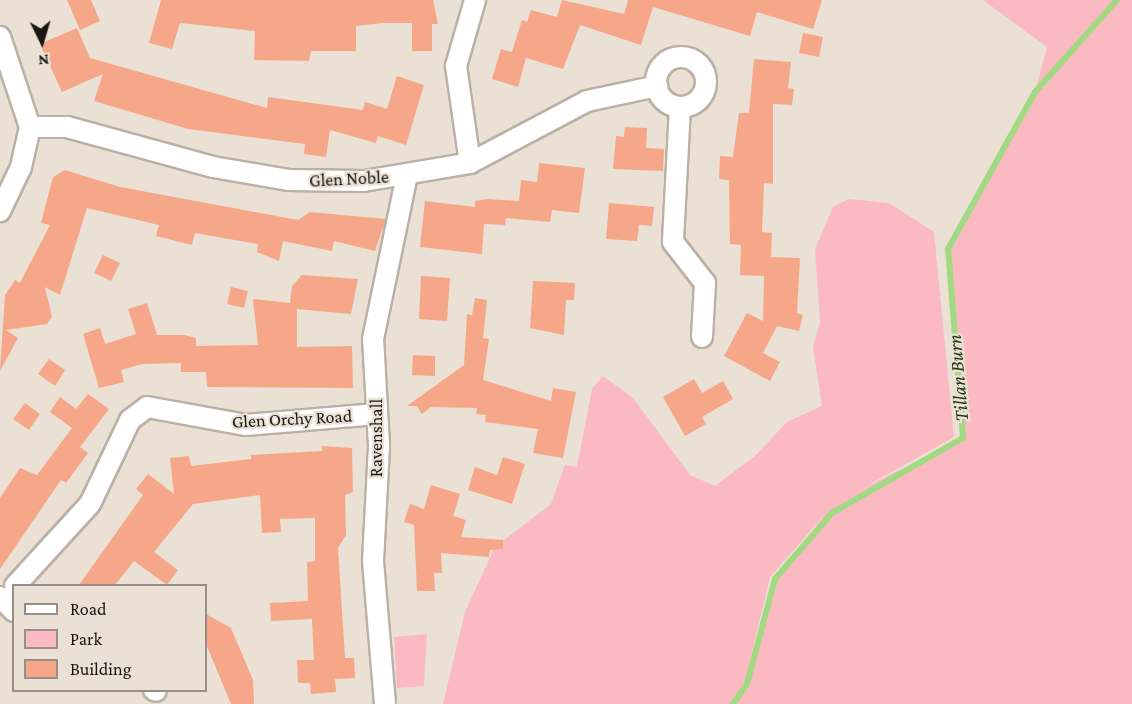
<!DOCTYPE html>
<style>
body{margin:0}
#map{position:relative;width:1132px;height:704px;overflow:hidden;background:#eae0d3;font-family:"Crimson Pro",serif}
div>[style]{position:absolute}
.green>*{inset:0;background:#fbb9c1}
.stream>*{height:6px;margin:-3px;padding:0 3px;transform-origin:3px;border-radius:3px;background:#a2da83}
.building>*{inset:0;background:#f6a789}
.roads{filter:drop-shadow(2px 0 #bab0a4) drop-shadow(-2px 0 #bab0a4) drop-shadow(0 2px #bab0a4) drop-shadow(0 -2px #bab0a4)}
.minor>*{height:20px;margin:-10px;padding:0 10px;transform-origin:10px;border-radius:10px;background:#fff}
.minor>.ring{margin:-10px;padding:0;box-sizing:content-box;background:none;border:20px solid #fff;border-radius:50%}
span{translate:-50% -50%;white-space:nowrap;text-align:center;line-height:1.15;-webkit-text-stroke:4.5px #eae0d3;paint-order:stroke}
.street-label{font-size:18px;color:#1a1612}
.water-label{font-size:20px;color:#223714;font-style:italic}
.legend{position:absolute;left:12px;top:584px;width:195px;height:108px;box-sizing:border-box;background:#eae0d3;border:2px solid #978f86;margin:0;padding:8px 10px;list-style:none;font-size:18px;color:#1a1612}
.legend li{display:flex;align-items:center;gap:12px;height:30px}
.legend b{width:30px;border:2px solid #978f86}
.north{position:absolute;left:12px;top:12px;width:60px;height:60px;-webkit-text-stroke:4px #eae0d3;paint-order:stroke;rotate:175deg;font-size:16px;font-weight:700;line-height:24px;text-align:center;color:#1a1612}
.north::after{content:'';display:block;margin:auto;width:21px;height:27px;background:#1a1612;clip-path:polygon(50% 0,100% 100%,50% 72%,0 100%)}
</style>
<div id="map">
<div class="green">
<div style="clip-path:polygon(evenodd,983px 0,1132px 0,1132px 704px,443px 704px,465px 612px,495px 547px,551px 504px,565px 465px,577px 467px,592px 389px,603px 376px,633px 398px,690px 475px,715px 486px,755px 456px,787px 422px,822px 406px,813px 347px,820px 322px,815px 249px,833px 207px,849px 199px,889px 203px,934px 232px,954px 437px,854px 493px,963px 438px,948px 249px,1035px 92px,1047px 47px,983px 0,827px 512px,775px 579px,749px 665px,770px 577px,827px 512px)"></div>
<div style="clip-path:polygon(427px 634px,424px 686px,397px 688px,394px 637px)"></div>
</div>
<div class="stream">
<div style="left:733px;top:704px;width:24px;rotate:-55deg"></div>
<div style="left:747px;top:684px;width:109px;rotate:-75.1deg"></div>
<div style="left:775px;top:579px;width:87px;rotate:-49.2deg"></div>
<div style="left:832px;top:513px;width:151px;rotate:-29.8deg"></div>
<div style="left:963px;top:438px;width:190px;rotate:-94.5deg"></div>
<div style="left:948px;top:249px;width:179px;rotate:-61deg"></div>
<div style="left:1035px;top:92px;width:123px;rotate:-48.3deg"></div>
</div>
<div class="building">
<div style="clip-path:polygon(67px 0,91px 0,100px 21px,80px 30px)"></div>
<div style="clip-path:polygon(161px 0,433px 0,438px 24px,432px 24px,432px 51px,412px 51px,412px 23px,382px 23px,356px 26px,356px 51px,311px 51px,309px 61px,254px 60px,255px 31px,180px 23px,172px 49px,149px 43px)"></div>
<div style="clip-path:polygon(562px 0,624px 14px,628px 0,822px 0,813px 29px,757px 12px,750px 36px,653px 7px,641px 45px,580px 25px,563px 69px,526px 58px,518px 87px,492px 79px,501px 49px,512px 52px,522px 20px,527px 22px,531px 10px,557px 17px)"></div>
<div style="clip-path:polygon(77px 28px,90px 58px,267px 108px,268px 97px,363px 110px,365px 102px,387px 109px,397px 76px,424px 85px,406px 145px,378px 136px,376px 143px,330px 130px,326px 157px,304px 154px,305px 144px,188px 129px,94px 101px,103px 74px,62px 92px,40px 44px)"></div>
<div style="clip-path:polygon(803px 33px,823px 37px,819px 57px,799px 53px)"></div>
<div style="clip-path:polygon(754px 59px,791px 62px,788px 88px,794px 89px,792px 105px,773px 104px,773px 184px,764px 183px,762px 232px,772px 233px,771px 257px,800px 258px,797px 313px,803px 315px,799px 331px,777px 326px,763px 353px,780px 362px,770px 381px,724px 356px,747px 313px,763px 321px,764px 276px,740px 275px,741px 245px,730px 244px,729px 180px,719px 179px,720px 156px,733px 157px,739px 113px,749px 113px)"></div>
<div style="clip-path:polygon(625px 127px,647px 128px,646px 148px,664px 149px,663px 171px,613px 169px,616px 136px,624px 137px)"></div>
<div style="clip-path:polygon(539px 163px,585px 168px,579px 213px,552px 210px,550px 222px,506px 218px,505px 225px,484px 224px,482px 254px,420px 247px,425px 201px,475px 207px,475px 201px,487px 199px,519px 201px,521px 180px,537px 182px)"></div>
<div style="clip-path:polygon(65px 170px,120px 187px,298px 220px,310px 212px,386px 219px,375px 251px,334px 241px,332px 251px,283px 241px,279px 261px,257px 252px,258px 244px,195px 233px,192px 245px,156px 236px,159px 225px,87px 208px,60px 295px,45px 287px,52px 317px,47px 324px,6px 330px,18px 338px,0 371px,5px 295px,15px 280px,20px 283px,50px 225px,41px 223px,53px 177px)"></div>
<div style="clip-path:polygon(609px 203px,654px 207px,652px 226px,639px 225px,637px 241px,606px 239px)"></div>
<div style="clip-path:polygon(103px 255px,120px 263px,111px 281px,94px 273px)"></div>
<div style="clip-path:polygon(302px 275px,358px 279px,351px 314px,297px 309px,297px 347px,352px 346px,353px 388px,207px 387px,206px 372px,181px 372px,181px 363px,142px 364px,121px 370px,124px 382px,99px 388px,83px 334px,100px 328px,105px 344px,136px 334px,128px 309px,147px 303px,157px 335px,185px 335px,196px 338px,196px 346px,258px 345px,253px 299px,290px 303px,292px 286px)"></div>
<div style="clip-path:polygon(421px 276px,450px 278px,447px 321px,419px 319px)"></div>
<div style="clip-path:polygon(533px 281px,575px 283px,574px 300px,566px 300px,564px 335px,530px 328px)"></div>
<div style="clip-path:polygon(231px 287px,248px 291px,244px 308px,227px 304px)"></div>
<div style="clip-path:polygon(475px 298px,487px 300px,483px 338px,489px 339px,483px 380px,551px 401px,553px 388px,576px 392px,563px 458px,533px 453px,538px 429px,485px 422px,486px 415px,476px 414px,477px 408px,431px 407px,422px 414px,417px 406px,407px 406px,464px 365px,467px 314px,472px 315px)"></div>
<div style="clip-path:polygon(413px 355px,435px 356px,435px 376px,412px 375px)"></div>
<div style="clip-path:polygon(49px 359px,65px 370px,55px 386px,38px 374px)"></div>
<div style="clip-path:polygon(694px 379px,702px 393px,723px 381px,733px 399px,702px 417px,706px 424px,685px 436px,663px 397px)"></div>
<div style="clip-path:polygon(88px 394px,109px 409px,80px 447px,88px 453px,66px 483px,61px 480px,0 569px,0 498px,20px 468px,37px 475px,72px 428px,50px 412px,60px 397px,76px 409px)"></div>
<div style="clip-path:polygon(25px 403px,40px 414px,29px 430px,13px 419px)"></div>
<div style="clip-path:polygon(322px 446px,352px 448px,353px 492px,345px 495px,346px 535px,338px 548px,345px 658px,354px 658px,355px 678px,335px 679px,336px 692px,311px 694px,310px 683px,298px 683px,297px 660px,314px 660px,312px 619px,271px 621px,270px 603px,308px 601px,307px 562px,315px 561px,315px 518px,280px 519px,281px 532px,262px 533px,260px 495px,193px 504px,154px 552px,178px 570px,167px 585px,134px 561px,115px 585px,79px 585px,143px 495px,136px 489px,148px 474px,174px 494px,170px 458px,189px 456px,191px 466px,251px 459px,251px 455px,322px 451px)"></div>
<div style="clip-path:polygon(503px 457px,525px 464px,512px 504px,468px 490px,475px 467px,497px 475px)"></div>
<div style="clip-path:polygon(431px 485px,460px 494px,453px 516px,466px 520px,461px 537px,503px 540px,503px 549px,490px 550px,489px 557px,441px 553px,442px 573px,434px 573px,435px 591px,417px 591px,414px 525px,404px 522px,410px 504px,424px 509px)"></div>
<div style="clip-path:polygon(206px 614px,231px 628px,253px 680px,254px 704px,231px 704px,206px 644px)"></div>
</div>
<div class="roads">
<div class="minor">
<div style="left:0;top:37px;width:95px;rotate:71.6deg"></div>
<div style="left:30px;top:127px;width:41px;rotate:102.7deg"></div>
<div style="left:21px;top:167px;width:49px;rotate:115.5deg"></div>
<div class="ring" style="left:656px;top:57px;width:30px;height:30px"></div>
<div style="left:680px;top:107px;width:135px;rotate:93deg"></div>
<div style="left:673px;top:242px;width:52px;rotate:52deg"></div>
<div style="left:705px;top:283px;width:54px;rotate:93.2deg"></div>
<div style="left:30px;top:127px;width:37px"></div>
<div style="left:67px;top:127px;width:151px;rotate:15.3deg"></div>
<div style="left:213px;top:167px;width:76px;rotate:9.8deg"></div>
<div style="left:288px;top:180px;width:76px;rotate:0.8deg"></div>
<div style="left:364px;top:181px;width:108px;rotate:-9.6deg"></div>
<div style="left:470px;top:163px;width:132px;rotate:-27.9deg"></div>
<div style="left:587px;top:101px;width:72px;rotate:-12.1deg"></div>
<div style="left:470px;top:163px;width:98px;rotate:-98.2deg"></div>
<div style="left:456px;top:66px;width:69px;rotate:-73.9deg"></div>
<div style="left:15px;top:586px;width:111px;rotate:-47.6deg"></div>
<div style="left:90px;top:504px;width:93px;rotate:-64.5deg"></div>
<div style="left:130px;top:420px;width:21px;rotate:-37deg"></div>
<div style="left:147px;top:407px;width:101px;rotate:10.3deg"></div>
<div style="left:246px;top:425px;width:131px;rotate:-4.8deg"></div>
<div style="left:0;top:597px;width:20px;rotate:45deg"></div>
<div style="left:154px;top:690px;width:2px;rotate:27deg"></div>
<div style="left:385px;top:704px;width:144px;rotate:-94.8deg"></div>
<div style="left:373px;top:561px;width:116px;rotate:-87deg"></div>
<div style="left:379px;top:445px;width:106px;rotate:-93.2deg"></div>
<div style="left:373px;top:339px;width:167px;rotate:-78.3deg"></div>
</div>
</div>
<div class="street-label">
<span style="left:349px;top:179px;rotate:-3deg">Glen Noble</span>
<span style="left:292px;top:419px;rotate:-3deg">Glen Orchy Road</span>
<span style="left:376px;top:438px;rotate:-90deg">Ravenshall</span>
</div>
<div class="water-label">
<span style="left:958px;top:378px;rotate:-95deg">Tillan Burn</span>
</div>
<ul class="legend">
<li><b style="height:8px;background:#fff"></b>Road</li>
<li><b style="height:16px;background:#fbb9c1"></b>Park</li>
<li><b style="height:16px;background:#f6a789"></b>Building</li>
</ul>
<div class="north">N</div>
</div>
